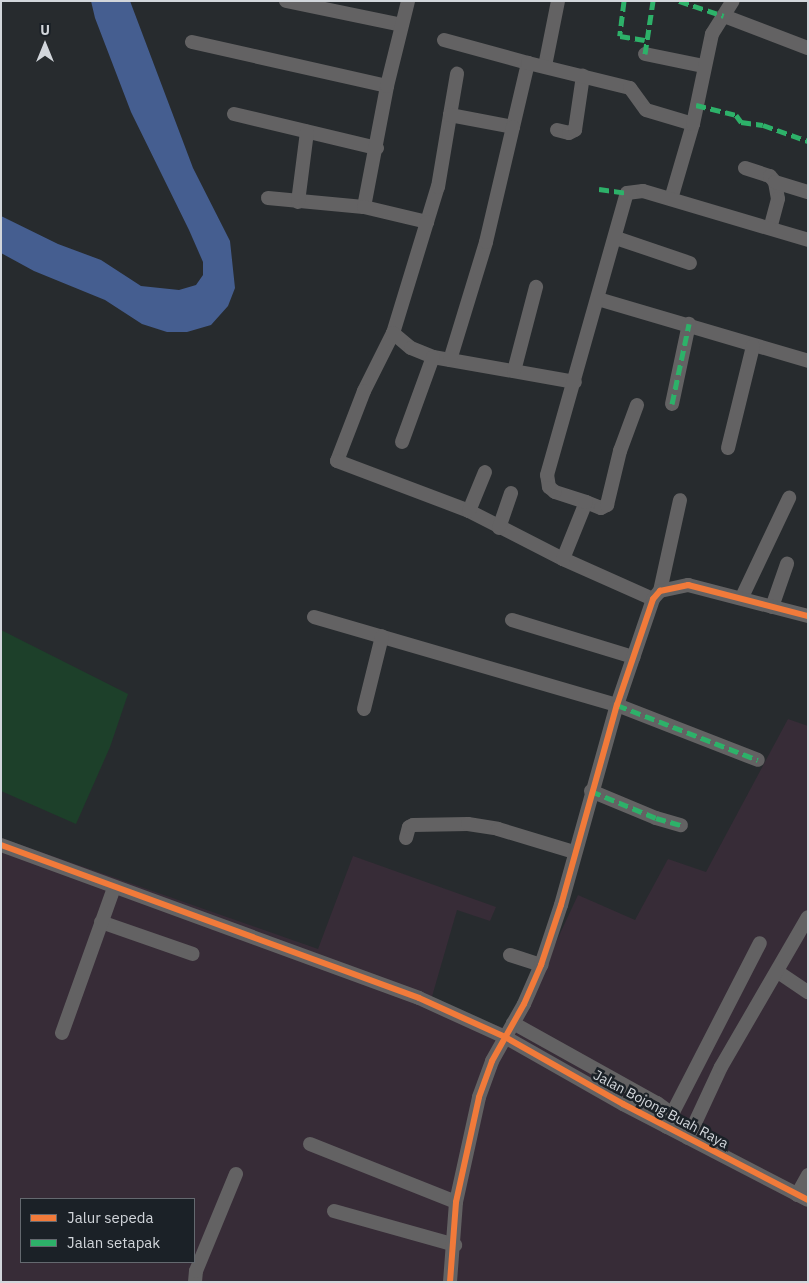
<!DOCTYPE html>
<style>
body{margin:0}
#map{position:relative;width:809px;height:1283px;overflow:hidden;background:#272b2e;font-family:"IBM Plex Sans",sans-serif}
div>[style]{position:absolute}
.industrial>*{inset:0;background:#372c37}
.green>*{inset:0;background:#1d402a}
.water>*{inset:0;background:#455e90}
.minor>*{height:14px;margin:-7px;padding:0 7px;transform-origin:7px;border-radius:7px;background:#636263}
.quiet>*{height:5px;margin-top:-2.5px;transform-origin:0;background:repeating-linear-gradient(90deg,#2db169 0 10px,transparent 0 15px)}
.cycleway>*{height:6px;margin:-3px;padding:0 3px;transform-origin:3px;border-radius:3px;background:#f17a3a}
span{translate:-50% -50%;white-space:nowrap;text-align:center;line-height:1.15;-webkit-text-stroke:5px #1b2127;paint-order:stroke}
.street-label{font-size:14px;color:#d2d6db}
.frame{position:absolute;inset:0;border:2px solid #d2d6db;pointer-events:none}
.legend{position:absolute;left:20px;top:1198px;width:175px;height:65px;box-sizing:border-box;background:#1b2127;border:1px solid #64696f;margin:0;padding:6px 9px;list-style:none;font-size:15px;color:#d2d6db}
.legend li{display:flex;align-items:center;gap:10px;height:25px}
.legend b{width:25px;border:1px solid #64696f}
.north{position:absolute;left:20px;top:20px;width:50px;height:50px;-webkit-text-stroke:4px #1b2127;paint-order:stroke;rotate:0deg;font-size:14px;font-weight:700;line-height:20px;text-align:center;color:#d2d6db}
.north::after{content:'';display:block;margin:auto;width:18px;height:22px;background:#d2d6db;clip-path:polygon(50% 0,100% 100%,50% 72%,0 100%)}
</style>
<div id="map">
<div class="industrial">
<div style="clip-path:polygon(evenodd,788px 719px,808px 726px,808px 1282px,1px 1282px,1px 838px,318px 949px,353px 856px,496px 907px,490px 921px,457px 910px,431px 1000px,514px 1032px,578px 895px,635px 920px,668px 859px,706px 872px,788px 719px,21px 1199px,194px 1199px,194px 1262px,21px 1262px,21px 1199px)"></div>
</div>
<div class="green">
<div style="clip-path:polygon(1px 630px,128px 694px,110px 747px,76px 824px,1px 791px)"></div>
</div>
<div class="water">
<div style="clip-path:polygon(91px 1px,130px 1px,193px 168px,230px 241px,235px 288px,228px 306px,211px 325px,187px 332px,167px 332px,142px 324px,105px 300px,34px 271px,1px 253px,1px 216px,58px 244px,101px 260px,141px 286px,179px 290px,196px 285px,203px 275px,203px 262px,189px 230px,131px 112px,95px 18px)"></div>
</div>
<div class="minor">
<div style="left:286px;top:1px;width:118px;rotate:11.7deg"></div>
<div style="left:724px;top:16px;width:90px;rotate:20.9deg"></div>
<div style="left:444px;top:40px;width:87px;rotate:15.3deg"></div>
<div style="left:192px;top:42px;width:200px;rotate:12.7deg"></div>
<div style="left:645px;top:54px;width:59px;rotate:11.7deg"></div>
<div style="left:545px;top:66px;width:66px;rotate:-78.7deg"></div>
<div style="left:234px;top:114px;width:147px;rotate:13.4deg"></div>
<div style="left:450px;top:115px;width:42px;rotate:-80.3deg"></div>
<div style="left:557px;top:130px;width:12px;rotate:14deg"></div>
<div style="left:569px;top:133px;width:7px;rotate:-27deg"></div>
<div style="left:575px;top:130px;width:55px;rotate:-81.6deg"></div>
<div style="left:745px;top:168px;width:26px;rotate:18deg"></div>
<div style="left:770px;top:176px;width:8px;rotate:50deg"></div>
<div style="left:775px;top:182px;width:17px;rotate:80deg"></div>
<div style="left:778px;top:199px;width:30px;rotate:105deg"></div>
<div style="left:775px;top:182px;width:34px;rotate:17deg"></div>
<div style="left:268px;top:198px;width:96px;rotate:5.4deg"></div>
<div style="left:364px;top:207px;width:123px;rotate:-79.2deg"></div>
<div style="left:387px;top:86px;width:88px;rotate:-76.1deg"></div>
<div style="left:671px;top:199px;width:78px;rotate:-73.7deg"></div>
<div style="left:298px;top:202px;width:71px;rotate:-82.7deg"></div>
<div style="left:364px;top:207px;width:65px;rotate:13.4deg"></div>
<div style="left:427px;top:222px;width:37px;rotate:-73deg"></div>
<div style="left:438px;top:187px;width:73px;rotate:-80.5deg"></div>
<div style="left:450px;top:115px;width:64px;rotate:10.8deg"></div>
<div style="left:513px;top:127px;width:66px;rotate:-76.8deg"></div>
<div style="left:528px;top:63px;width:105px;rotate:13.8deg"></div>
<div style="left:630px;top:88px;width:27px;rotate:54deg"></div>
<div style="left:646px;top:110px;width:49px;rotate:16.6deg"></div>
<div style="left:693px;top:124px;width:92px;rotate:-78.1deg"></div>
<div style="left:712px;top:34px;width:39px;rotate:-58deg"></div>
<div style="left:427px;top:222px;width:116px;rotate:107deg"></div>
<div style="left:393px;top:333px;width:65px;rotate:116.6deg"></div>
<div style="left:364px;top:391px;width:75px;rotate:111.1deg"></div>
<div style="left:337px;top:461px;width:141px;rotate:20.7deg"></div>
<div style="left:469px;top:511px;width:106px;rotate:27.1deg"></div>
<div style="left:563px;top:559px;width:98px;rotate:24deg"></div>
<div style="left:616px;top:238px;width:78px;rotate:18.7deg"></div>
<div style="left:598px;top:299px;width:219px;rotate:16.4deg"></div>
<div style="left:393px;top:333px;width:23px;rotate:40deg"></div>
<div style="left:411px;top:348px;width:24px;rotate:22deg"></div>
<div style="left:433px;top:357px;width:144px;rotate:10deg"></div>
<div style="left:450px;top:360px;width:123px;rotate:-73deg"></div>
<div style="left:486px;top:242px;width:118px;rotate:-76.8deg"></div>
<div style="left:514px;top:371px;width:87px;rotate:-75.3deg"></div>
<div style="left:672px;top:404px;width:82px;rotate:-78deg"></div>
<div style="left:402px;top:442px;width:90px;rotate:-70deg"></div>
<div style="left:728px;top:448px;width:105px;rotate:-76.2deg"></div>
<div style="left:586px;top:502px;width:16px;rotate:22deg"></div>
<div style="left:601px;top:508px;width:7px;rotate:-27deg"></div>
<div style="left:607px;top:505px;width:56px;rotate:-76.5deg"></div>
<div style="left:620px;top:451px;width:49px;rotate:-69.7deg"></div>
<div style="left:469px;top:511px;width:42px;rotate:-67.7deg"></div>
<div style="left:499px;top:528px;width:37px;rotate:-71deg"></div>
<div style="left:563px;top:559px;width:61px;rotate:-68deg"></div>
<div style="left:586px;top:502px;width:33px;rotate:-162deg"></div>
<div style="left:555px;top:492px;width:8px;rotate:-140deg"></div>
<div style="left:549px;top:487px;width:12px;rotate:-99deg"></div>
<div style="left:547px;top:475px;width:293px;rotate:-74.2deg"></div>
<div style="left:627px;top:193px;width:16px;rotate:-7deg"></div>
<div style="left:643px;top:191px;width:172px;rotate:16.5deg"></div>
<div style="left:660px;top:591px;width:93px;rotate:-77.6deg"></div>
<div style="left:742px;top:597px;width:110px;rotate:-64.6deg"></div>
<div style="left:772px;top:607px;width:46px;rotate:-70.8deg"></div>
<div style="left:314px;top:617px;width:316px;rotate:16.2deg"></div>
<div style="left:617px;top:705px;width:151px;rotate:21.3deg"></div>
<div style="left:512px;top:620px;width:127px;rotate:17deg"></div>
<div style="left:364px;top:709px;width:75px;rotate:-76.1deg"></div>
<div style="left:591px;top:791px;width:70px;rotate:22.6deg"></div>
<div style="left:656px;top:818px;width:26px;rotate:16deg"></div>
<div style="left:406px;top:838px;width:11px;rotate:-75deg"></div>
<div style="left:409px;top:827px;width:4px;rotate:-27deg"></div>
<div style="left:413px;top:825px;width:55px;rotate:-1deg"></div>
<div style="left:468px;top:824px;width:30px;rotate:9deg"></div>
<div style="left:498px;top:829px;width:79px;rotate:16.8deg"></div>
<div style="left:1px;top:845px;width:445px;rotate:20.1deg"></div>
<div style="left:419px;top:998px;width:94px;rotate:24.4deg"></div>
<div style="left:505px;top:1037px;width:136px;rotate:29.6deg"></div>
<div style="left:623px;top:1104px;width:208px;rotate:27.4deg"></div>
<div style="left:101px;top:922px;width:97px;rotate:19.2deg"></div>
<div style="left:510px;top:955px;width:33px;rotate:18deg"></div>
<div style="left:778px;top:972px;width:36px;rotate:34deg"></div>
<div style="left:513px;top:1023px;width:165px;rotate:29.1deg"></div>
<div style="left:657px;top:1103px;width:19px;rotate:36deg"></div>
<div style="left:672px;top:1114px;width:14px;rotate:115deg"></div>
<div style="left:62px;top:1033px;width:154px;rotate:-70.3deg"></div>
<div style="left:672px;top:1114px;width:192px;rotate:-62.8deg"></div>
<div style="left:688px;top:1138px;width:78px;rotate:-65.1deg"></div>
<div style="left:721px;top:1067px;width:173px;rotate:-59.9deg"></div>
<div style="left:310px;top:1144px;width:157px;rotate:21.7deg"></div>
<div style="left:797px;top:1195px;width:23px;rotate:-61deg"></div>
<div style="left:334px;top:1211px;width:126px;rotate:15.7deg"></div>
<div style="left:195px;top:1282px;width:11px;rotate:-85deg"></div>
<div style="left:196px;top:1271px;width:105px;rotate:-67.6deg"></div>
<div style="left:450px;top:1282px;width:80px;rotate:-85.7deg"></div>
<div style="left:456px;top:1202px;width:107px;rotate:-77.6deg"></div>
<div style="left:479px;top:1097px;width:38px;rotate:-70deg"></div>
<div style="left:492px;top:1061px;width:65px;rotate:-60.7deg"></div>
<div style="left:524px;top:1004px;width:43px;rotate:-66.4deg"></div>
<div style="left:541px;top:965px;width:63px;rotate:-71.6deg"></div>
<div style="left:561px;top:905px;width:208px;rotate:-74.4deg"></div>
<div style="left:617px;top:705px;width:112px;rotate:-71.2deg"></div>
<div style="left:653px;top:599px;width:11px;rotate:-49deg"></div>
<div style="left:660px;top:591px;width:29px;rotate:-12deg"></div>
<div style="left:688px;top:585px;width:124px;rotate:14.5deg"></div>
</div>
<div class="quiet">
<div style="left:624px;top:1px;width:35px;rotate:97deg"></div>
<div style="left:620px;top:36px;width:25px;rotate:9deg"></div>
<div style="left:679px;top:1px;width:47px;rotate:18.4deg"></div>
<div style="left:645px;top:54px;width:54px;rotate:-81.4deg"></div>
<div style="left:696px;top:105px;width:41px;rotate:14deg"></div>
<div style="left:736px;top:115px;width:9px;rotate:54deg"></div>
<div style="left:741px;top:122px;width:22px;rotate:8deg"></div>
<div style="left:763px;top:125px;width:48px;rotate:19.6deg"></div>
<div style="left:599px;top:189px;width:28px;rotate:8deg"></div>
<div style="left:672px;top:404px;width:82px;rotate:-78deg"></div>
<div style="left:617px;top:705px;width:151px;rotate:21.3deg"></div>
<div style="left:591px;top:791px;width:70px;rotate:22.6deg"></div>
<div style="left:656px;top:818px;width:26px;rotate:16deg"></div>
</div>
<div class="cycleway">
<div style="left:1px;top:845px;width:445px;rotate:20.1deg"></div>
<div style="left:419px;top:998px;width:94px;rotate:24.4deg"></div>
<div style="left:505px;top:1037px;width:136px;rotate:29.6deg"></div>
<div style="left:623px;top:1104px;width:208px;rotate:27.4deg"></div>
<div style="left:450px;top:1282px;width:80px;rotate:-85.7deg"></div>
<div style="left:456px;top:1202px;width:107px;rotate:-77.6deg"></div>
<div style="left:479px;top:1097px;width:38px;rotate:-70deg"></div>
<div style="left:492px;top:1061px;width:65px;rotate:-60.7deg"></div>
<div style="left:524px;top:1004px;width:43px;rotate:-66.4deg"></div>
<div style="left:541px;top:965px;width:63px;rotate:-71.6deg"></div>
<div style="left:561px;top:905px;width:208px;rotate:-74.4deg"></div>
<div style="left:617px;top:705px;width:112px;rotate:-71.2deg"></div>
<div style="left:653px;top:599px;width:11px;rotate:-49deg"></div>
<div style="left:660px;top:591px;width:29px;rotate:-12deg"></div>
<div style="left:688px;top:585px;width:124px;rotate:14.5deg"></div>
</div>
<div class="street-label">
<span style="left:661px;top:1109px;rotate:28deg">Jalan Bojong Buah Raya</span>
</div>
<div class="frame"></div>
<ul class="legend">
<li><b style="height:6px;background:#f17a3a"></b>Jalur sepeda</li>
<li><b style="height:6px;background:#2db169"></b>Jalan setapak</li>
</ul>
<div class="north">U</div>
</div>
